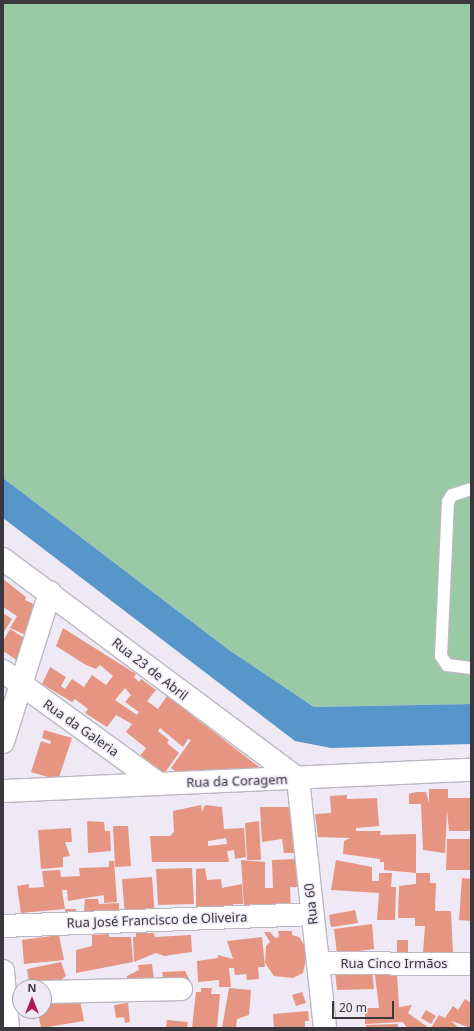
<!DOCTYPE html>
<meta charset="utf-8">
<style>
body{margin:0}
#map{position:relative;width:474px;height:1031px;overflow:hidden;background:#eee9f4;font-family:"Noto Sans",sans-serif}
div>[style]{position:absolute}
.green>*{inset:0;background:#9ac9a5}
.water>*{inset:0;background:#5796ca}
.building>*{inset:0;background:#e59581}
.roads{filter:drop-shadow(1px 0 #bcb8c2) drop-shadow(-1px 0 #bcb8c2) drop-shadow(0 1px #bcb8c2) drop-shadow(0 -1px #bcb8c2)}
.service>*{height:12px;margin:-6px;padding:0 6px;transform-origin:6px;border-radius:6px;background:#fff}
.minor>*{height:22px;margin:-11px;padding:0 11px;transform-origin:11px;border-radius:11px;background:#fff}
span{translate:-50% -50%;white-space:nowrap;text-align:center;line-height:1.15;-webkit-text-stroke:3px #eee9f4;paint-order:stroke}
.street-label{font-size:13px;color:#3a383c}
.frame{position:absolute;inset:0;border:4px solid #3a383c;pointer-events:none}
.north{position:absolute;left:12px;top:979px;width:40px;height:40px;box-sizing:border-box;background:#eee9f4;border:1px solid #a6a2aa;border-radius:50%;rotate:0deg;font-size:11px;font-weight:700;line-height:16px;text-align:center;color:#3a383c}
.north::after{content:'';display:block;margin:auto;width:14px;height:18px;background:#ad1e56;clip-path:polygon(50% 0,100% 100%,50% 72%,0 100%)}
.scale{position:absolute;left:332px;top:1001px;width:62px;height:18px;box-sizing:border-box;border:2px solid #3a383c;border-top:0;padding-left:5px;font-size:12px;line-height:14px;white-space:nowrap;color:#3a383c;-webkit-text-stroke:3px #eee9f4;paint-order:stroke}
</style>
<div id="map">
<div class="green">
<div style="clip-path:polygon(3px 3px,471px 3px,471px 704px,314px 707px,229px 650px,3px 478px)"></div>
</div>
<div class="water">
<div style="clip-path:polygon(3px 478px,229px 650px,314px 707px,471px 704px,471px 744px,331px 748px,295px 741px,3px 518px)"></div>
</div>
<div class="building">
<div style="clip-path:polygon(3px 579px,26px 597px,25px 600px,38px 606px,28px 636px,10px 628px,17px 616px,3px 607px)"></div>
<div style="clip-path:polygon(3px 613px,12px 619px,3px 633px)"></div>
<div style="clip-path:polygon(evenodd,63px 628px,136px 674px,130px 682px,134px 677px,139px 682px,141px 679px,156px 690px,147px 701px,158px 709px,167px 696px,263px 770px,186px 779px,171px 768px,191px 740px,188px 739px,183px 747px,160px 728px,158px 731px,169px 740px,167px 743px,179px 753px,163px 775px,140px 756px,146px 748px,126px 732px,132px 724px,116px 715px,107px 727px,85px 713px,88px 709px,75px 699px,72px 702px,42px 684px,50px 667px,66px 677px,61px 686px,65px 689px,72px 679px,84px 687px,92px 675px,106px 685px,113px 676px,100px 665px,96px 669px,86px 665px,56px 646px,63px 628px,125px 688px,131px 695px,125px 702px,139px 712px,137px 715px,115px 700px,125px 688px)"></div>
<div style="clip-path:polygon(10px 629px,26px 639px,18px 661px,3px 651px,3px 641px)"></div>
<div style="clip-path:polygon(44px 730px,72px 738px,58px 780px,31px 772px,41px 741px,50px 744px,51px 741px,42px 738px)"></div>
<div style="clip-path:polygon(429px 789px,448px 789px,448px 798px,471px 798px,471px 831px,449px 831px,447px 811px,445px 853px,423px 850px,421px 804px,409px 804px,409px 794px,416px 792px,426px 792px,429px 803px)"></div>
<div style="clip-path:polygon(347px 795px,347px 799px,377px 798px,379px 826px,356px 828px,356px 831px,381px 831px,380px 835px,416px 834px,416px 873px,384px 870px,384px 862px,380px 862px,380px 859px,343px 854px,344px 841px,350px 838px,318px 837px,315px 814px,331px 813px,330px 796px)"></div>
<div style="clip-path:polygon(evenodd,201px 805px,202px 812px,205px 805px,222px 807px,224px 829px,244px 828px,246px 857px,235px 859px,234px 850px,227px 851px,229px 862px,152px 862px,150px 836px,170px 836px,174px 832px,173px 811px,201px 805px,226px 838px,227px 844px,208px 846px,208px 841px,226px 838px)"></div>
<div style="clip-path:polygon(260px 807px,295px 807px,299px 839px,292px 839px,294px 853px,284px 853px,282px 839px,262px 842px)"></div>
<div style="clip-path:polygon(87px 821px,104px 822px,105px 831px,110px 831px,111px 851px,88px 853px)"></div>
<div style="clip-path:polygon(259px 821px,261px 860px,247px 860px,245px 823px)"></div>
<div style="clip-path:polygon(113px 826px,128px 826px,131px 866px,115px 867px)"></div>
<div style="clip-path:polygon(71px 828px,72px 842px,65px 842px,70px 856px,63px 857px,63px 867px,41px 869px,38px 830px)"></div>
<div style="clip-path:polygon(447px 839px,471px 839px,471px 870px,446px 870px)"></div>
<div style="clip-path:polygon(296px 859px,297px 887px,290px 887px,291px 912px,270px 914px,270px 904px,244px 906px,241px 860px,265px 862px,265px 888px,273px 888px,272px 860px)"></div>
<div style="clip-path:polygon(336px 860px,372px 867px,372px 881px,379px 881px,379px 873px,392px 873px,391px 887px,396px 887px,395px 920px,377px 920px,379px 893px,331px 890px)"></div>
<div style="clip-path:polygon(109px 861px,114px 861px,117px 902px,104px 903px,104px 895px,68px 901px,67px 890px,62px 890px,65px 909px,21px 913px,17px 886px,29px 884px,29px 888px,44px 887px,42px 871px,60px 870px,61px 877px,80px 876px,79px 868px,109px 867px)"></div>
<div style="clip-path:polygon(192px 868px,194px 904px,158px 905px,156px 869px)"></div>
<div style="clip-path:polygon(205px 868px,207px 880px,221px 879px,222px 888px,242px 884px,243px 904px,233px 904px,233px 913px,196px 914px,196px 869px)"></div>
<div style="clip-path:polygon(416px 873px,430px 873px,430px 883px,436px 883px,435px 911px,451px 911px,453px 955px,423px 953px,425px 926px,415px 926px,415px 918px,398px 918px,399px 886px,416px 884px)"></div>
<div style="clip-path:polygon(152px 877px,155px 917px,125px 917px,122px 879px)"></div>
<div style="clip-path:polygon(462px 878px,471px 879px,471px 921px,459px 920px)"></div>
<div style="clip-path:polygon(85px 899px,98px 899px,99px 904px,119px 903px,119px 912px,83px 921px)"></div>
<div style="clip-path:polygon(65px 909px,76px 909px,77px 921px,66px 921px)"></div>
<div style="clip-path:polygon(355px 910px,358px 923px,331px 927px,329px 915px)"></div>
<div style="clip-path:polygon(372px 924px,374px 949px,337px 954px,334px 929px)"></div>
<div style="clip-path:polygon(278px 931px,292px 931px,292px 935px,299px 937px,308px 951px,303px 973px,293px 978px,274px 976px,265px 963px,266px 946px,270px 942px,264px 932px,270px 932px,275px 938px,279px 937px)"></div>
<div style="clip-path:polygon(136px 933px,154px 933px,155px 937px,191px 935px,192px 952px,164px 956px,156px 953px,134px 962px,133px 937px,136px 937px)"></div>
<div style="clip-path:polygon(109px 934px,109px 937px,131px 937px,133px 962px,76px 973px,76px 950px,92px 946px,92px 935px)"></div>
<div style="clip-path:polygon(59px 935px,64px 960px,24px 964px,22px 940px)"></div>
<div style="clip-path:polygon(262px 937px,265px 967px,258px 967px,259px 979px,247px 980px,246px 974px,235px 975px,234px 968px,229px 968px,231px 987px,219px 987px,219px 980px,198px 982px,197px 961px,218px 958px,218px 955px,233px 959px,227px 941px)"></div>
<div style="clip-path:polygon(397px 940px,408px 940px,408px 954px,397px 954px)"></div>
<div style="clip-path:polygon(61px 962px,66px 976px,62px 979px,63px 987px,36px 982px,37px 987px,22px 987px,29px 983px,27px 969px)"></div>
<div style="clip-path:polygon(152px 964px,155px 988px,127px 983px,127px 976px,139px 970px,138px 965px)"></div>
<div style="clip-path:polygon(185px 971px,193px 987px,165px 988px,162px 972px)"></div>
<div style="clip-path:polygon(372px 971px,374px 989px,337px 990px,335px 972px)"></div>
<div style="clip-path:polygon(397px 974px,399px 1007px,412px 1005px,408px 1013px,429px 1028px,407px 1028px,403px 1022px,365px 1024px,365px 1008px,379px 1008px,375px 975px)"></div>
<div style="clip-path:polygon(201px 988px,212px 988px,211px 994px,220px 994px,217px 1028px,192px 1028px,196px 992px,201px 992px)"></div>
<div style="clip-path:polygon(229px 988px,251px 990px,249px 1015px,237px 1019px,236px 1028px,222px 1028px)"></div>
<div style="clip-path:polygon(302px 992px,306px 1003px,296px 1006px,292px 995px)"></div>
<div style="clip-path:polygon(79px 995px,84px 1021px,41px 1028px,38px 1013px,48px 1010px,47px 999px)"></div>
<div style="clip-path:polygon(465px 999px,471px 1003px,471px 1028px,451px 1021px,459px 1028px,431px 1028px,439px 1015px,445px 1018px,453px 1006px,458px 1010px)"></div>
<div style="clip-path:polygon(128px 1003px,130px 1022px,125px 1023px,124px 1017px,116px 1018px,114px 1005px)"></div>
<div style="clip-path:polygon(426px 1010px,436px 1016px,431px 1024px,421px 1018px)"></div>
<div style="clip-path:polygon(308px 1011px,309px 1021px,305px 1021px,305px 1028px,274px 1028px,273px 1014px)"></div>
<div style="clip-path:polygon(167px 1020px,188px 1022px,187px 1028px,166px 1028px)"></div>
<div style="clip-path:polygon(398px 1024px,398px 1028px,366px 1028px,366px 1025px)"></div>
</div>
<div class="roads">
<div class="service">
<div style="left:471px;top:489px;width:20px;rotate:162deg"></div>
<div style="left:452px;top:495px;width:8px;rotate:120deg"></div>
<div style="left:448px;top:502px;width:154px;rotate:92.6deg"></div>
<div style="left:441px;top:656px;width:11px;rotate:56deg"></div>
<div style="left:447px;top:665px;width:24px;rotate:7deg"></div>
</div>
<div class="minor">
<div style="left:3px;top:559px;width:368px;rotate:36.7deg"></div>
<div style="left:3px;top:671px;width:193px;rotate:35.9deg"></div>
<div style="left:3px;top:742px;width:157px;rotate:-72.6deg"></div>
<div style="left:298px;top:779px;width:250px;rotate:83.8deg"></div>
<div style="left:3px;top:791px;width:468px;rotate:-2.6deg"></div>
<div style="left:3px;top:926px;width:309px;rotate:-2.2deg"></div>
<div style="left:318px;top:963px;width:153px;rotate:0.4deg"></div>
<div style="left:3px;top:971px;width:57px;rotate:85deg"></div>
<div style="left:44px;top:992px;width:137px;rotate:-1.3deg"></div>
</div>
</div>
<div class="street-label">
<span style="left:150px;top:669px;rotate:38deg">Rua 23 de Abril</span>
<span style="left:81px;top:728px;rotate:35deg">Rua da Galeria</span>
<span style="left:237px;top:781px;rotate:-2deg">Rua da Coragem</span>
<span style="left:311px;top:904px;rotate:-96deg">Rua 60</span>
<span style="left:157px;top:920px;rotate:-2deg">Rua José Francisco de Oliveira</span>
<span style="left:394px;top:963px">Rua Cinco Irmãos</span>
</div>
<div class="frame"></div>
<div class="north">N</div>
<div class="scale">20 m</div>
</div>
